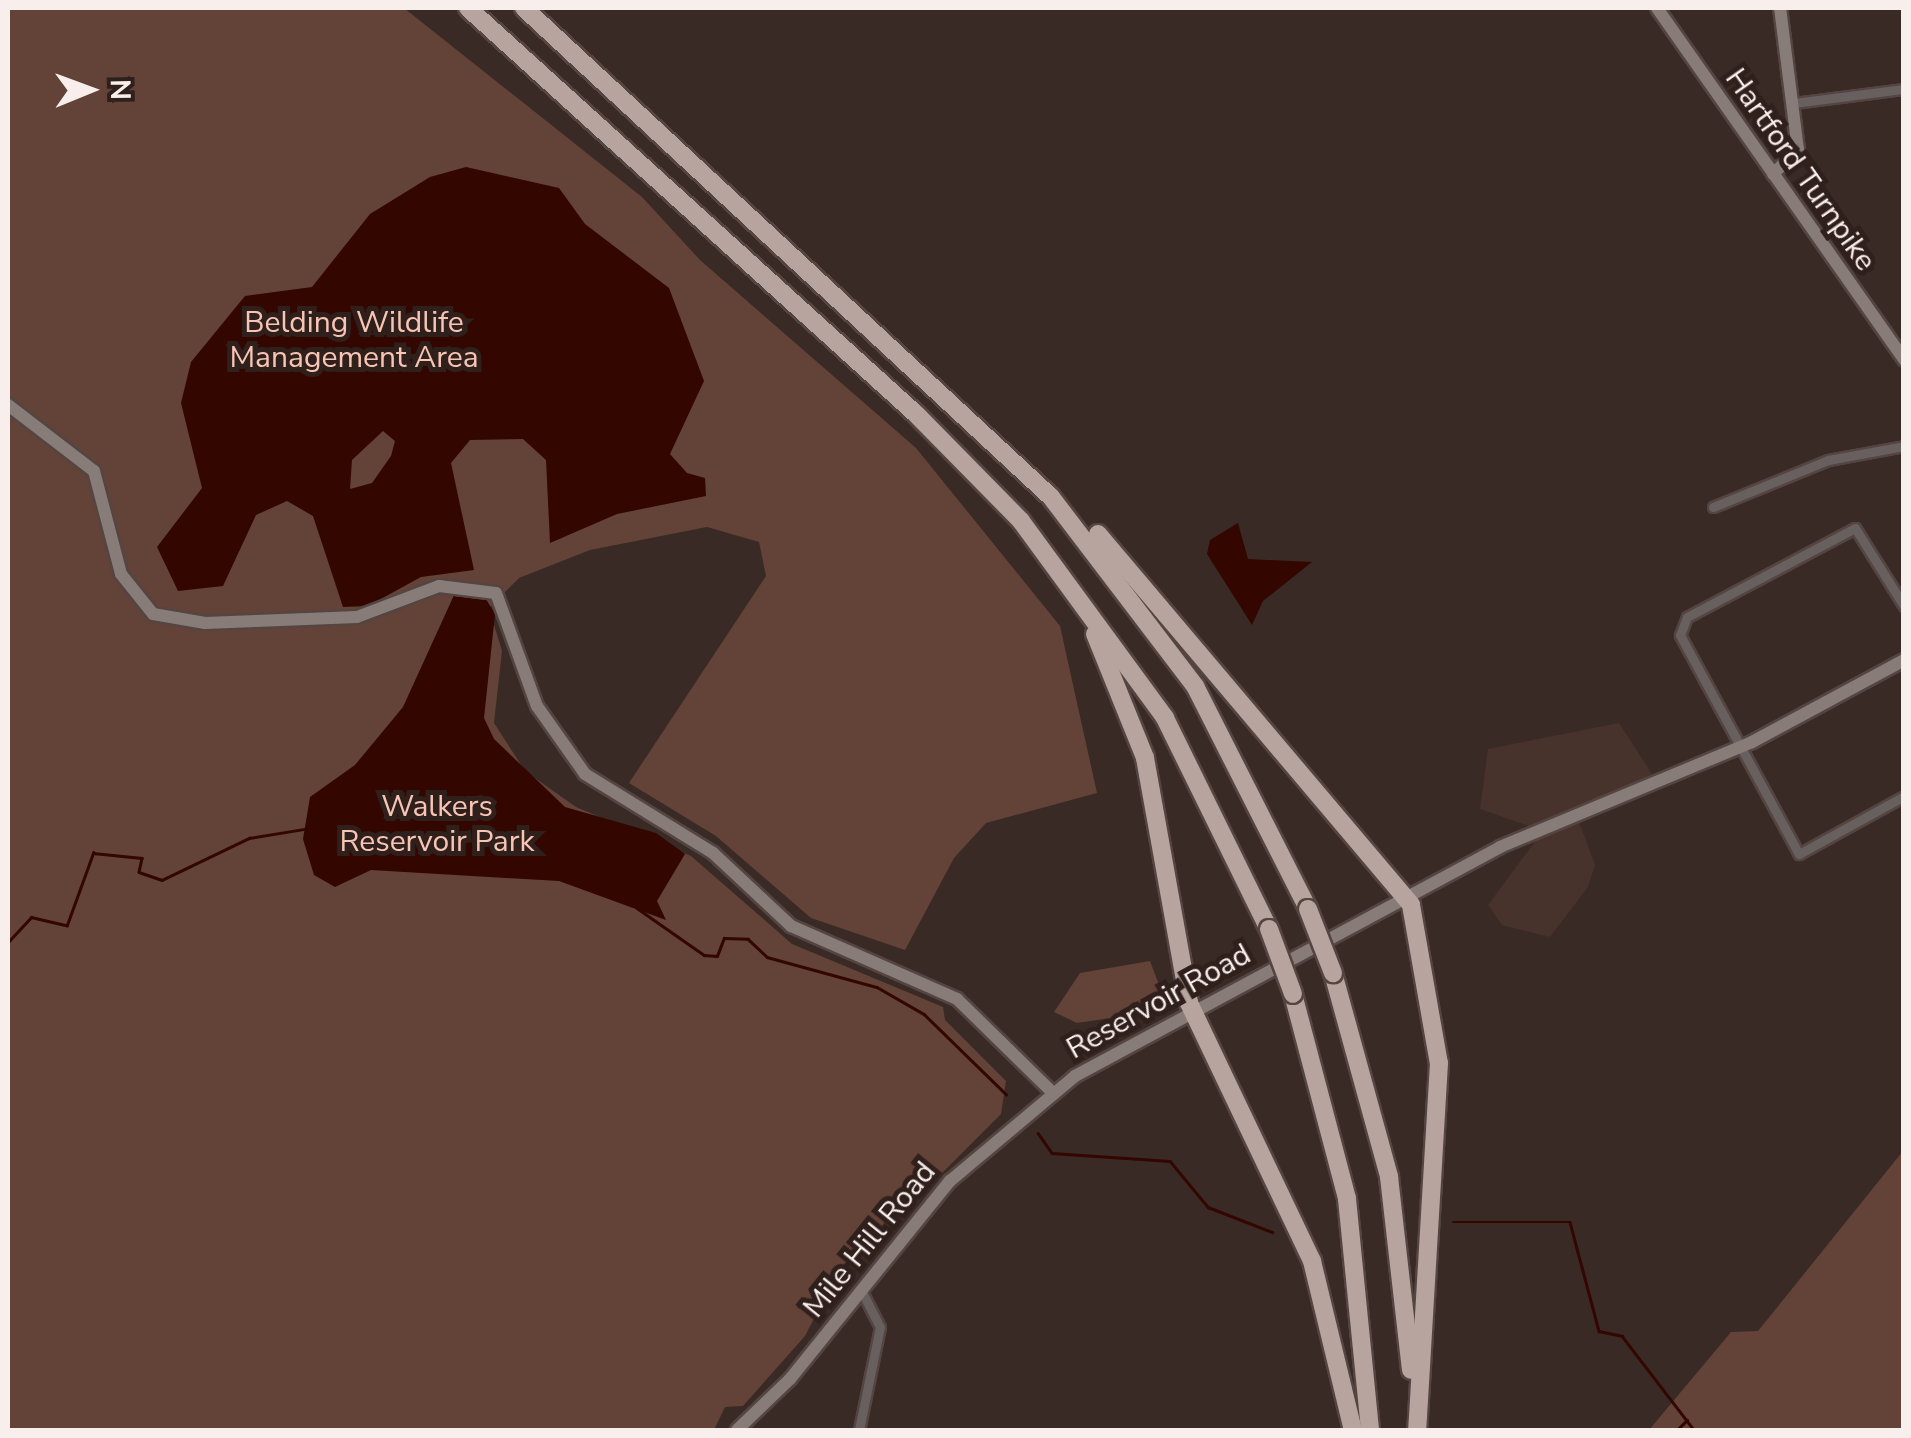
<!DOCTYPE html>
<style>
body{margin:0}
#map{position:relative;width:1911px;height:1438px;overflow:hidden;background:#392a26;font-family:"Nunito Sans",sans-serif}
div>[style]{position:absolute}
.built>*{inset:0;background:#48322c}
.green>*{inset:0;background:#634238}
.water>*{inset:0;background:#330600}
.stream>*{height:2.5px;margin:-1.25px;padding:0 1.25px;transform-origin:1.25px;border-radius:1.25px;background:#330600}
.roads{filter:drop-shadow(2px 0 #544542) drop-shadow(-2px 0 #544542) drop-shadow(0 2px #544542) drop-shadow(0 -2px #544542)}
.street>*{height:9px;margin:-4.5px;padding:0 4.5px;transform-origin:4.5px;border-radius:4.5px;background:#68605e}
.secondary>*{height:12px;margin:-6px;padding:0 6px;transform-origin:6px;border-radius:6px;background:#887c78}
.highway>*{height:18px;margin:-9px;padding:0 9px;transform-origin:9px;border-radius:9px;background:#b7a49e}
.bridges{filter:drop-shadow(2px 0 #544542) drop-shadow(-2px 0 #544542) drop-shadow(0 2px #544542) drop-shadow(0 -2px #544542)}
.highway-bridge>*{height:18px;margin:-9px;padding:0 9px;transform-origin:9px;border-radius:9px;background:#b7a49e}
span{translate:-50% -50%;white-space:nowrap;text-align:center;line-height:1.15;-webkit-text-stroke:10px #2f201c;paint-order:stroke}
.street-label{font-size:30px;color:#f8eeeb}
.park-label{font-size:30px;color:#f7c4b5}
.frame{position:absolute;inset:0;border:10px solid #f8eeeb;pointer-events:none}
.north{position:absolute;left:40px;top:40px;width:100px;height:100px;-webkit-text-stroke:8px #2f201c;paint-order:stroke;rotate:89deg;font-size:28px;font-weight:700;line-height:40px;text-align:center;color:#f8eeeb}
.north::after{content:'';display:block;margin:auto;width:35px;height:45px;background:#f8eeeb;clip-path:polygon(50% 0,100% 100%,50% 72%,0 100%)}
</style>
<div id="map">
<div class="built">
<div style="clip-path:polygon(1619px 723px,1652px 774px,1575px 811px,1595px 865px,1588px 887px,1550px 937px,1502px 925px,1488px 905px,1543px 831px,1480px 809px,1488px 749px)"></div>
</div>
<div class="green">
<div style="clip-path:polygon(8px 8px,404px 8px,642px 197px,700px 260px,916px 448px,1060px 626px,1097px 793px,986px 823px,954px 858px,905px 950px,811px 918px,716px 836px,629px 783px,766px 576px,759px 542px,707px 527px,590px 550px,519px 578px,489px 608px,502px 651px,494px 723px,525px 771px,576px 807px,691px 856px,792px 944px,943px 1007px,945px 1020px,1006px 1081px,1001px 1114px,833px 1282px,805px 1336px,743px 1406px,725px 1407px,714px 1430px,8px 1430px)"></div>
<div style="clip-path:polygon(1150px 961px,1161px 990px,1124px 1016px,1077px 1023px,1054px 1012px,1080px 973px)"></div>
<div style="clip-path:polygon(1903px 1151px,1903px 1430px,1649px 1430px,1731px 1332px,1758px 1331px)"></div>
</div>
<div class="water">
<div style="clip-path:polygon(evenodd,466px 167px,559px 188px,585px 224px,669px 288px,704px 381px,670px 454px,687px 473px,705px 478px,706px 496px,617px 514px,550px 543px,546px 460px,523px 439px,470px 440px,451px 463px,474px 570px,421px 577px,368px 606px,343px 607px,313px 516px,287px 501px,256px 515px,223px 586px,178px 591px,157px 547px,202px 488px,181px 403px,191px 362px,245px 296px,312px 287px,370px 214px,430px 177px,466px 167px,383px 431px,395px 441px,391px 456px,372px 483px,350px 489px,352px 460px,383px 431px)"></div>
<div style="clip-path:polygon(1238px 523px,1248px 559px,1312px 562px,1263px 601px,1252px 625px,1207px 554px,1210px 540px)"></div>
<div style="clip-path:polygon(455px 593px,486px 599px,495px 614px,484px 718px,494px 739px,565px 807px,656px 833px,685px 854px,657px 901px,666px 920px,559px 881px,371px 870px,335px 887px,314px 875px,303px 839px,310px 797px,355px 765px,403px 707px)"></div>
</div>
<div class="stream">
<div style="left:637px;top:908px;width:82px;rotate:35deg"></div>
<div style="left:704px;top:955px;width:13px;rotate:4deg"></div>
<div style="left:717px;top:956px;width:19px;rotate:-69deg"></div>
<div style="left:724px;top:938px;width:24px;rotate:2deg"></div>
<div style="left:748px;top:939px;width:26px;rotate:43deg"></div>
<div style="left:767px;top:957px;width:114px;rotate:15.3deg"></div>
<div style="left:877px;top:987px;width:54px;rotate:29.9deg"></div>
<div style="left:924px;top:1014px;width:115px;rotate:44.3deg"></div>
<div style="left:8px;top:942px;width:34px;rotate:-47deg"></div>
<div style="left:31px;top:917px;width:37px;rotate:13deg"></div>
<div style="left:67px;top:925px;width:77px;rotate:-70.1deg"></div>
<div style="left:93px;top:853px;width:49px;rotate:5.8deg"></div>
<div style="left:142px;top:858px;width:14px;rotate:102deg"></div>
<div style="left:139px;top:872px;width:24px;rotate:19deg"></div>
<div style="left:162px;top:880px;width:97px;rotate:-25.8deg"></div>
<div style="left:249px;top:838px;width:56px;rotate:-9.3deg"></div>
<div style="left:1038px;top:1133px;width:24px;rotate:55deg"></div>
<div style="left:1052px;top:1153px;width:118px;rotate:3.9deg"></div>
<div style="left:1170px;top:1161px;width:60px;rotate:50.4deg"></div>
<div style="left:1208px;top:1207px;width:69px;rotate:21.3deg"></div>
<div style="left:1453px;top:1222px;width:117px"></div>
<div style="left:1570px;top:1222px;width:113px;rotate:75.1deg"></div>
<div style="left:1599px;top:1331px;width:24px;rotate:12deg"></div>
<div style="left:1622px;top:1336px;width:118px;rotate:52.5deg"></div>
<div style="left:1677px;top:1430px;width:14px;rotate:-45deg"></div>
</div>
<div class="roads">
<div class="street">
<div style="left:1794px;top:103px;width:111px;rotate:-7.3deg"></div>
<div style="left:1713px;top:507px;width:124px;rotate:-22.2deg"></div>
<div style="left:1828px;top:460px;width:77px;rotate:-10.4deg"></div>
<div style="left:1904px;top:606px;width:92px;rotate:-122.1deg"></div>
<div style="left:1855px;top:528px;width:190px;rotate:152.1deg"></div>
<div style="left:1687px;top:617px;width:19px;rotate:111deg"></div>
<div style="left:1680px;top:635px;width:249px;rotate:61.5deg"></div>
<div style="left:1799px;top:854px;width:120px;rotate:-28.9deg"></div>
<div style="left:859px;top:1430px;width:105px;rotate:-78.5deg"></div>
<div style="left:880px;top:1327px;width:42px;rotate:-117.2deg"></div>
</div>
<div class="secondary">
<div style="left:1657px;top:8px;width:430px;rotate:54.9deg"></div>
<div style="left:1773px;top:174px;width:35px;rotate:-44deg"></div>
<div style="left:1798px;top:150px;width:143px;rotate:-97.2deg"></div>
<div style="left:8px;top:405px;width:108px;rotate:37.5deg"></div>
<div style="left:94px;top:471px;width:106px;rotate:75.3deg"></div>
<div style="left:121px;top:574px;width:51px;rotate:51.3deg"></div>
<div style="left:153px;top:614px;width:53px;rotate:9.8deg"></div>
<div style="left:205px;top:623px;width:152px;rotate:-2.3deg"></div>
<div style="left:357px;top:617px;width:88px;rotate:-20.7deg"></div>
<div style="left:439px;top:586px;width:57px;rotate:7deg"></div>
<div style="left:496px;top:593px;width:120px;rotate:70.1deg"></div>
<div style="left:537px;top:706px;width:83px;rotate:54.8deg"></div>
<div style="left:585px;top:774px;width:150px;rotate:31.7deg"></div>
<div style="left:713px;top:853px;width:107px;rotate:43.1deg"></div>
<div style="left:791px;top:926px;width:181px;rotate:23.7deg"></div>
<div style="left:957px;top:999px;width:133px;rotate:44.4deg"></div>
<div style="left:737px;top:1430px;width:74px;rotate:-43.9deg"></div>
<div style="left:790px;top:1379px;width:255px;rotate:-51.1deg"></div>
<div style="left:950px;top:1181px;width:163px;rotate:-40deg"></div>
<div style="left:1075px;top:1076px;width:483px;rotate:-28.3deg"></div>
<div style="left:1500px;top:847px;width:273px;rotate:-22.6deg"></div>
<div style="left:1752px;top:742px;width:173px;rotate:-28.3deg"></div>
</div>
<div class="highway">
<div style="left:468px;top:8px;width:606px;rotate:42.19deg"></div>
<div style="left:917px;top:415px;width:148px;rotate:45.5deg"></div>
<div style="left:1021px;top:521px;width:244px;rotate:53.8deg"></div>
<div style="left:1165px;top:718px;width:235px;rotate:63.8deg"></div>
<div style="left:524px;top:8px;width:719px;rotate:42.86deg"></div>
<div style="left:1051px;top:497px;width:238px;rotate:52.7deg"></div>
<div style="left:1195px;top:686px;width:250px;rotate:63.1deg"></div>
<div style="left:1098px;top:534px;width:485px;rotate:49.8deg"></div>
<div style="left:1411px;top:905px;width:160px;rotate:80deg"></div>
<div style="left:1439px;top:1063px;width:368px;rotate:93.4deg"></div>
<div style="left:1095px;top:634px;width:134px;rotate:68deg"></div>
<div style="left:1145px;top:758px;width:249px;rotate:79.8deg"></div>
<div style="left:1189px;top:1003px;width:286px;rotate:64.5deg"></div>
<div style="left:1312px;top:1261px;width:174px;rotate:76.4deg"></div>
<div style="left:1333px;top:973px;width:212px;rotate:74.6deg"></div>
<div style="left:1389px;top:1177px;width:194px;rotate:83.5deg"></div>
<div style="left:1293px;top:994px;width:212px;rotate:75.2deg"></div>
<div style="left:1347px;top:1199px;width:232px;rotate:84.3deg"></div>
</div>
</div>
<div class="bridges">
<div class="highway-bridge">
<div style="left:1308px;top:909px;width:69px;rotate:68.7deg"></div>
<div style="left:1269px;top:929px;width:69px;rotate:69.7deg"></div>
</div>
</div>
<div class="street-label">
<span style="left:1800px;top:170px;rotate:55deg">Hartford Turnpike</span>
<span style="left:1159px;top:1002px;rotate:-29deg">Reservoir Road</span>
<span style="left:870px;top:1240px;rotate:-51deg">Mile Hill Road</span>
</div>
<div class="park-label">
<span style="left:354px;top:340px">Belding Wildlife<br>Management Area</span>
<span style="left:437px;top:824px">Walkers<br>Reservoir Park</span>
</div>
<div class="frame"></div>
<div class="north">N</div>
</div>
